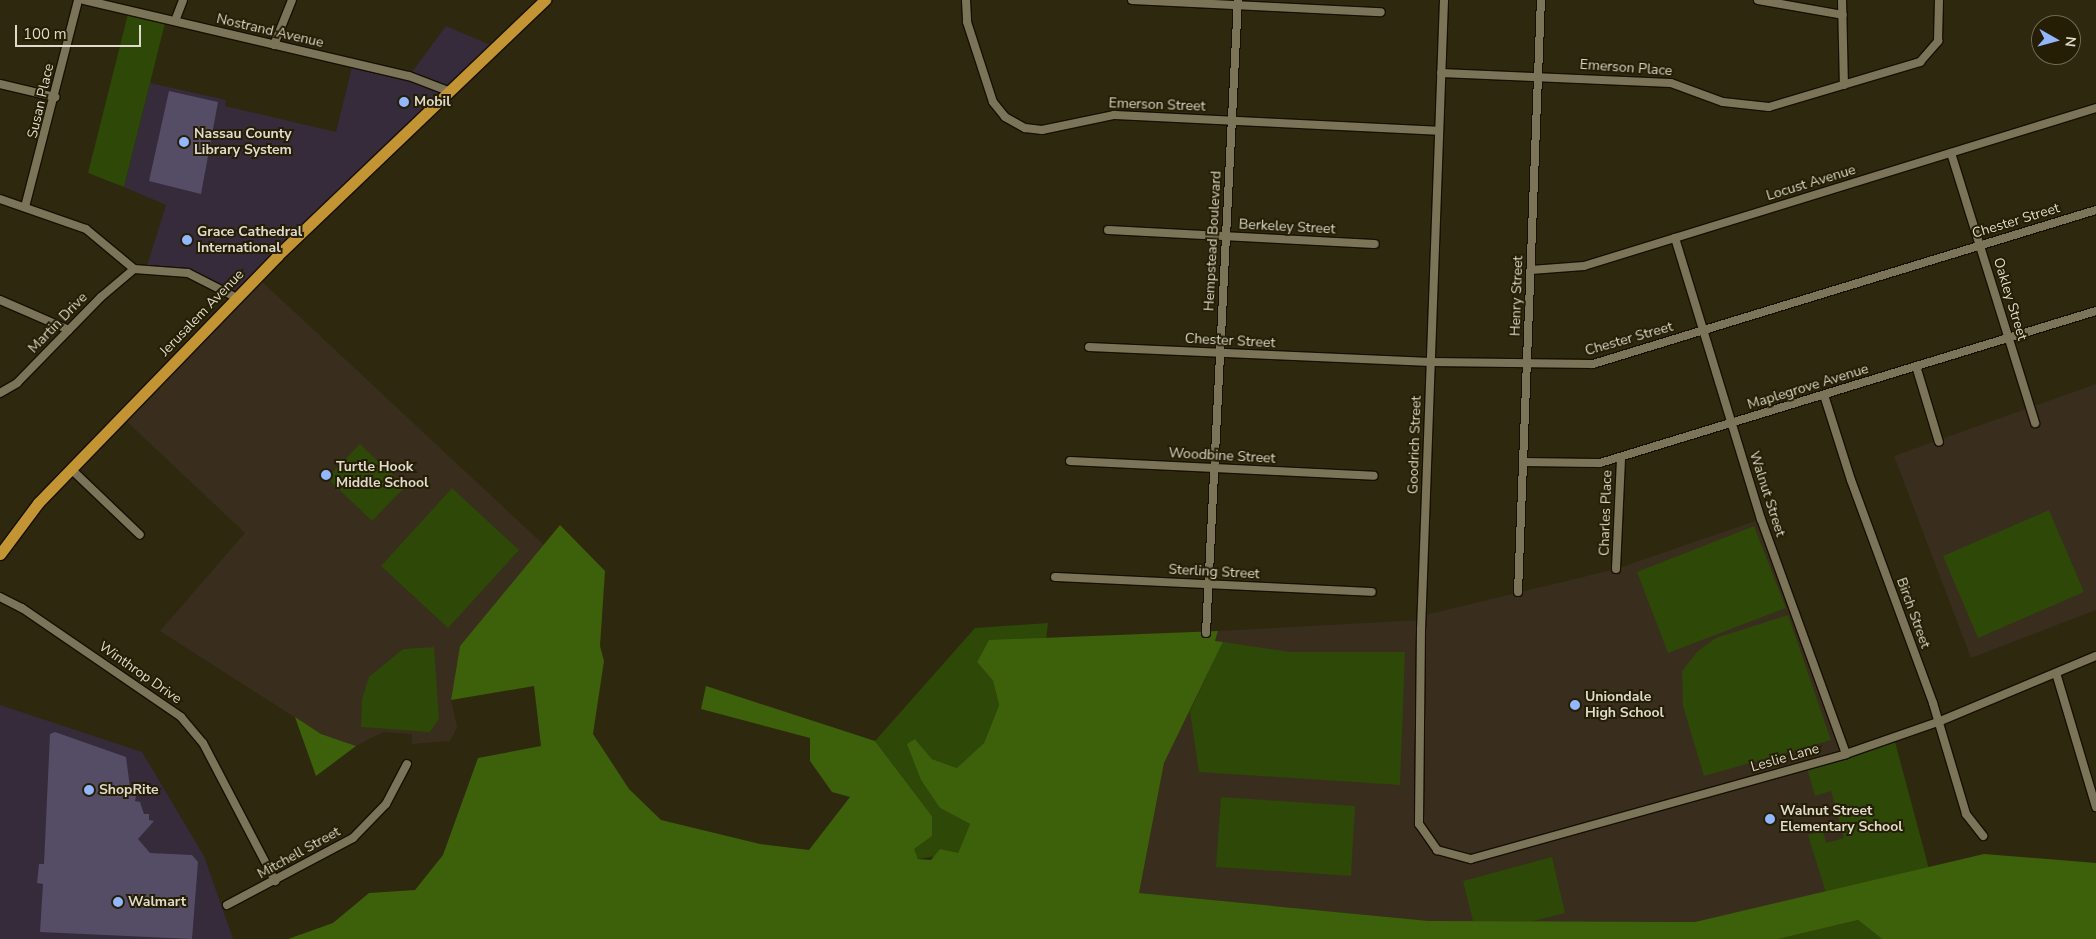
<!DOCTYPE html>
<style>
body{margin:0}
#map{position:relative;width:2096px;height:939px;overflow:hidden;background:#2e280f;font-family:"Nunito Sans",sans-serif}
div>[style]{position:absolute}
.commercial>*{inset:0;background:#352b3a}
.education>*{inset:0;background:#392d1e}
.green>*{inset:0;background:#2d4807}
.forest>*{inset:0;background:#3d600a}
.building>*{inset:0;background:#554d66}
.roads{filter:drop-shadow(1px 0 #171000) drop-shadow(-1px 0 #171000) drop-shadow(0 1px #171000) drop-shadow(0 -1px #171000)}
.minor>*{height:8px;margin:-4px;padding:0 4px;transform-origin:4px;border-radius:4px;background:#7c7459}
.primary>*{height:11px;margin:-5.5px;padding:0 5.5px;transform-origin:5.5px;border-radius:5.5px;background:#c29434}
.dots>*{width:14px;height:14px;translate:-50% -50%;box-sizing:border-box;border:2px solid #251e05;border-radius:50%}
span{translate:-50% -50%;white-space:nowrap;text-align:center;line-height:1.15;-webkit-text-stroke:4px #251e05;paint-order:stroke}
.street-label{font-size:14px;color:#dfdbcc}
.poi-label{font-size:14px;color:#dfdbcc;font-weight:700}
.left{translate:0 -50%;text-align:left}
.north{position:absolute;left:2031px;top:15px;width:50px;height:50px;box-sizing:border-box;background:#251e05;border:1px solid #6f6a55;border-radius:50%;rotate:97deg;font-size:14px;font-weight:700;line-height:20px;text-align:center;color:#dfdbcc}
.north::after{content:'';display:block;margin:auto;width:18px;height:22px;background:#92b7fd;clip-path:polygon(50% 0,100% 100%,50% 72%,0 100%)}
.scale{position:absolute;left:15px;top:25px;width:126px;height:22px;box-sizing:border-box;border:2px solid #dfdbcc;border-top:0;padding-left:6px;font-size:15px;line-height:18px;white-space:nowrap;color:#dfdbcc;-webkit-text-stroke:4px #251e05;paint-order:stroke}
</style>
<div id="map">
<div class="commercial">
<div style="clip-path:polygon(446px 26px,495px 47px,237px 298px,204px 278px,146px 269px,166px 205px,124px 187px,150px 83px,226px 100px,225px 106px,336px 132px,353px 63px,409px 76px)"></div>
<div style="clip-path:polygon(0 705px,142px 752px,204px 856px,233px 939px,0 939px)"></div>
</div>
<div class="education">
<div style="clip-path:polygon(257px 277px,544px 545px,460px 646px,451px 700px,457px 727px,450px 741px,412px 744px,412px 734px,383px 732px,356px 746px,321px 734px,160px 631px,245px 533px,122px 417px)"></div>
<div style="clip-path:polygon(2096px 384px,2096px 610px,1971px 658px,1894px 456px)"></div>
<div style="clip-path:polygon(1761px 519px,1846px 753px,1929px 869px,1695px 922px,1429px 921px,1139px 893px,1164px 763px,1223px 643px,1215px 641px,1218px 631px,1421px 620px,1421px 616px,1616px 569px)"></div>
</div>
<div class="green">
<div style="clip-path:polygon(129px 10px,166px 19px,124px 187px,88px 173px)"></div>
<div style="clip-path:polygon(360px 444px,405px 487px,372px 521px,327px 478px)"></div>
<div style="clip-path:polygon(452px 488px,519px 550px,448px 628px,381px 566px)"></div>
<div style="clip-path:polygon(2049px 510px,2084px 592px,1978px 638px,1943px 556px)"></div>
<div style="clip-path:polygon(1754px 526px,1786px 608px,1668px 653px,1637px 572px)"></div>
<div style="clip-path:polygon(1788px 615px,1831px 740px,1704px 776px,1683px 706px,1682px 671px,1698px 651px,1716px 638px)"></div>
<div style="clip-path:polygon(1048px 623px,1046px 639px,989px 641px,977px 662px,993px 681px,999px 705px,984px 743px,967px 763px,957px 768px,932px 759px,915px 739px,940px 808px,970px 824px,958px 853px,918px 859px,913px 849px,932px 816px,875px 741px,975px 628px)"></div>
<div style="clip-path:polygon(1223px 642px,1290px 652px,1405px 652px,1400px 785px,1199px 772px,1190px 711px)"></div>
<div style="clip-path:polygon(434px 647px,439px 719px,430px 732px,361px 727px,362px 699px,369px 677px,403px 649px)"></div>
<div style="clip-path:polygon(1894px 738px,1929px 869px,1826px 893px,1808px 835px,1823px 831px,1826px 843px,1844px 838px,1831px 791px,1815px 796px,1806px 765px)"></div>
<div style="clip-path:polygon(1221px 797px,1355px 806px,1351px 876px,1216px 867px)"></div>
<div style="clip-path:polygon(1552px 857px,1565px 913px,1533px 921px,1473px 921px,1463px 881px)"></div>
<div style="clip-path:polygon(1858px 920px,1882px 939px,1778px 939px,1790px 936px)"></div>
</div>
<div class="forest">
<div style="clip-path:polygon(560px 525px,605px 571px,600px 646px,604px 661px,593px 734px,629px 789px,661px 820px,760px 844px,809px 850px,850px 797px,832px 792px,810px 761px,810px 738px,701px 709px,706px 686px,875px 741px,932px 816px,932px 836px,914px 849px,918px 859px,931px 860px,940px 849px,958px 853px,970px 824px,940px 808px,921px 780px,907px 744px,915px 739px,932px 759px,957px 768px,984px 743px,999px 705px,993px 681px,977px 662px,989px 640px,1218px 631px,1215px 641px,1223px 642px,1164px 763px,1139px 893px,1429px 921px,1695px 922px,1984px 854px,2096px 863px,2096px 939px,1882px 939px,1858px 920px,1778px 939px,288px 939px,333px 923px,369px 893px,415px 890px,443px 855px,478px 758px,541px 746px,534px 686px,451px 700px,460px 646px)"></div>
<div style="clip-path:polygon(295px 717px,321px 734px,356px 746px,316px 776px)"></div>
</div>
<div class="building">
<div style="clip-path:polygon(169px 91px,218px 102px,201px 194px,149px 181px)"></div>
<div style="clip-path:polygon(55px 732px,126px 757px,131px 795px,136px 796px,135px 801px,140px 802px,144px 814px,149px 814px,149px 820px,154px 821px,138px 839px,150px 853px,192px 855px,198px 862px,192px 939px,40px 932px,43px 884px,37px 883px,39px 864px,44px 864px,50px 734px)"></div>
</div>
<div class="roads">
<div class="minor">
<div style="left:84px;top:0;width:334px;rotate:13.2deg"></div>
<div style="left:409px;top:76px;width:42px;rotate:21deg"></div>
<div style="left:966px;top:0;width:22px;rotate:87deg"></div>
<div style="left:967px;top:22px;width:84px;rotate:72deg"></div>
<div style="left:993px;top:102px;width:19px;rotate:51deg"></div>
<div style="left:1005px;top:117px;width:23px;rotate:29deg"></div>
<div style="left:1025px;top:128px;width:17px;rotate:7deg"></div>
<div style="left:1042px;top:130px;width:74px;rotate:-11.8deg"></div>
<div style="left:1114px;top:115px;width:325px;rotate:2.8deg"></div>
<div style="left:1132px;top:0;width:249px;rotate:2.8deg"></div>
<div style="left:1444px;top:0;width:629px;rotate:92.09deg"></div>
<div style="left:1421px;top:629px;width:195px;rotate:90.6deg"></div>
<div style="left:1419px;top:824px;width:32px;rotate:55deg"></div>
<div style="left:1437px;top:850px;width:35px;rotate:15deg"></div>
<div style="left:1471px;top:859px;width:389px;rotate:-15.6deg"></div>
<div style="left:1846px;top:754px;width:97px;rotate:-19.2deg"></div>
<div style="left:1938px;top:722px;width:171px;rotate:-22.7deg"></div>
<div style="left:1758px;top:0;width:86px;rotate:10deg"></div>
<div style="left:1842px;top:0;width:85px;rotate:88.7deg"></div>
<div style="left:175px;top:21px;width:22px;rotate:-69deg"></div>
<div style="left:274px;top:45px;width:48px;rotate:-68.2deg"></div>
<div style="left:1441px;top:73px;width:230px;rotate:2.5deg"></div>
<div style="left:1671px;top:83px;width:55px;rotate:20.1deg"></div>
<div style="left:1723px;top:102px;width:46px;rotate:6.2deg"></div>
<div style="left:1769px;top:107px;width:158px;rotate:-16.6deg"></div>
<div style="left:1920px;top:62px;width:28px;rotate:-49deg"></div>
<div style="left:1938px;top:41px;width:41px;rotate:-88.6deg"></div>
<div style="left:0;top:84px;width:57px;rotate:13.3deg"></div>
<div style="left:1951px;top:153px;width:283px;rotate:72.7deg"></div>
<div style="left:0;top:199px;width:91px;rotate:19.2deg"></div>
<div style="left:86px;top:229px;width:62px;rotate:39.8deg"></div>
<div style="left:134px;top:269px;width:54px;rotate:4.2deg"></div>
<div style="left:188px;top:273px;width:55px;rotate:27deg"></div>
<div style="left:25px;top:207px;width:214px;rotate:-75.6deg"></div>
<div style="left:1108px;top:230px;width:267px;rotate:3deg"></div>
<div style="left:1675px;top:238px;width:294px;rotate:73deg"></div>
<div style="left:1761px;top:519px;width:250px;rotate:70.1deg"></div>
<div style="left:1531px;top:270px;width:53px;rotate:-4.3deg"></div>
<div style="left:1584px;top:266px;width:536px;rotate:-17.15deg"></div>
<div style="left:0;top:300px;width:75px;rotate:23.5deg"></div>
<div style="left:1089px;top:347px;width:342px;rotate:2.5deg"></div>
<div style="left:1431px;top:362px;width:162px;rotate:0.7deg"></div>
<div style="left:1593px;top:364px;width:526px;rotate:-17.02deg"></div>
<div style="left:1916px;top:366px;width:79px;rotate:73.2deg"></div>
<div style="left:0;top:393px;width:20px;rotate:-30deg"></div>
<div style="left:17px;top:383px;width:120px;rotate:-45.7deg"></div>
<div style="left:101px;top:297px;width:43px;rotate:-40.3deg"></div>
<div style="left:1824px;top:395px;width:89px;rotate:72.4deg"></div>
<div style="left:1851px;top:480px;width:238px;rotate:69.8deg"></div>
<div style="left:1933px;top:703px;width:116px;rotate:73.4deg"></div>
<div style="left:1966px;top:814px;width:28px;rotate:52deg"></div>
<div style="left:1070px;top:461px;width:304px;rotate:2.8deg"></div>
<div style="left:1523px;top:462px;width:77px;rotate:0.7deg"></div>
<div style="left:1600px;top:463px;width:519px;rotate:-17.04deg"></div>
<div style="left:71px;top:469px;width:95px;rotate:43.7deg"></div>
<div style="left:1616px;top:569px;width:112px;rotate:-87.4deg"></div>
<div style="left:1055px;top:577px;width:317px;rotate:2.7deg"></div>
<div style="left:1518px;top:592px;width:592px;rotate:-87.78deg"></div>
<div style="left:0;top:597px;width:25px;rotate:27deg"></div>
<div style="left:22px;top:608px;width:193px;rotate:34.4deg"></div>
<div style="left:181px;top:717px;width:34px;rotate:50deg"></div>
<div style="left:203px;top:743px;width:156px;rotate:62.4deg"></div>
<div style="left:1206px;top:633px;width:634px;rotate:-87.11deg"></div>
<div style="left:2056px;top:673px;width:140px;rotate:73.4deg"></div>
<div style="left:227px;top:905px;width:143px;rotate:-28deg"></div>
<div style="left:353px;top:838px;width:47px;rotate:-45.9deg"></div>
<div style="left:386px;top:804px;width:45px;rotate:-62.3deg"></div>
</div>
<div class="primary">
<div style="left:0;top:554px;width:64px;rotate:-53.3deg"></div>
<div style="left:38px;top:503px;width:344px;rotate:-45.9deg"></div>
<div style="left:277px;top:256px;width:371px;rotate:-43.7deg"></div>
</div>
</div>
<div class="dots">
<div style="left:404px;top:102px;background:#92b7fd"></div>
<div style="left:184px;top:142px;background:#92b7fd"></div>
<div style="left:187px;top:240px;background:#92b7fd"></div>
<div style="left:326px;top:475px;background:#92b7fd"></div>
<div style="left:1575px;top:705px;background:#92b7fd"></div>
<div style="left:89px;top:790px;background:#92b7fd"></div>
<div style="left:1770px;top:819px;background:#92b7fd"></div>
<div style="left:118px;top:902px;background:#92b7fd"></div>
</div>
<div class="street-label">
<span style="left:270px;top:31px;rotate:13deg">Nostrand Avenue</span>
<span style="left:1626px;top:68px;rotate:4deg">Emerson Place</span>
<span style="left:41px;top:101px;rotate:-77deg">Susan Place</span>
<span style="left:1157px;top:105px;rotate:2deg">Emerson Street</span>
<span style="left:1811px;top:183px;rotate:-17deg">Locust Avenue</span>
<span style="left:2016px;top:221px;rotate:-17deg">Chester Street</span>
<span style="left:1287px;top:227px;rotate:3deg">Berkeley Street</span>
<span style="left:1213px;top:241px;rotate:-87deg">Hempstead Boulevard</span>
<span style="left:1517px;top:296px;rotate:-88deg">Henry Street</span>
<span style="left:2010px;top:299px;rotate:73deg">Oakley Street</span>
<span style="left:202px;top:313px;rotate:-46deg">Jerusalem Avenue</span>
<span style="left:58px;top:323px;rotate:-46deg">Martin Drive</span>
<span style="left:1629px;top:339px;rotate:-16deg">Chester Street</span>
<span style="left:1230px;top:341px;rotate:3deg">Chester Street</span>
<span style="left:1808px;top:387px;rotate:-17deg">Maplegrove Avenue</span>
<span style="left:1415px;top:445px;rotate:-88deg">Goodrich Street</span>
<span style="left:1222px;top:456px;rotate:3deg">Woodbine Street</span>
<span style="left:1767px;top:494px;rotate:72deg">Walnut Street</span>
<span style="left:1606px;top:513px;rotate:-88deg">Charles Place</span>
<span style="left:1214px;top:572px;rotate:3deg">Sterling Street</span>
<span style="left:1913px;top:613px;rotate:70deg">Birch Street</span>
<span style="left:140px;top:673px;rotate:35deg">Winthrop Drive</span>
<span style="left:1785px;top:758px;rotate:-16deg">Leslie Lane</span>
<span style="left:299px;top:853px;rotate:-29deg">Mitchell Street</span>
</div>
<div class="poi-label">
<span class="left" style="left:414px;top:102px">Mobil</span>
<span class="left" style="left:194px;top:142px">Nassau County<br>Library System</span>
<span class="left" style="left:197px;top:240px">Grace Cathedral<br>International</span>
<span class="left" style="left:336px;top:475px">Turtle Hook<br>Middle School</span>
<span class="left" style="left:1585px;top:705px">Uniondale<br>High School</span>
<span class="left" style="left:99px;top:790px">ShopRite</span>
<span class="left" style="left:1780px;top:819px">Walnut Street<br>Elementary School</span>
<span class="left" style="left:128px;top:902px">Walmart</span>
</div>
<div class="north">N</div>
<div class="scale">100 m</div>
</div>
